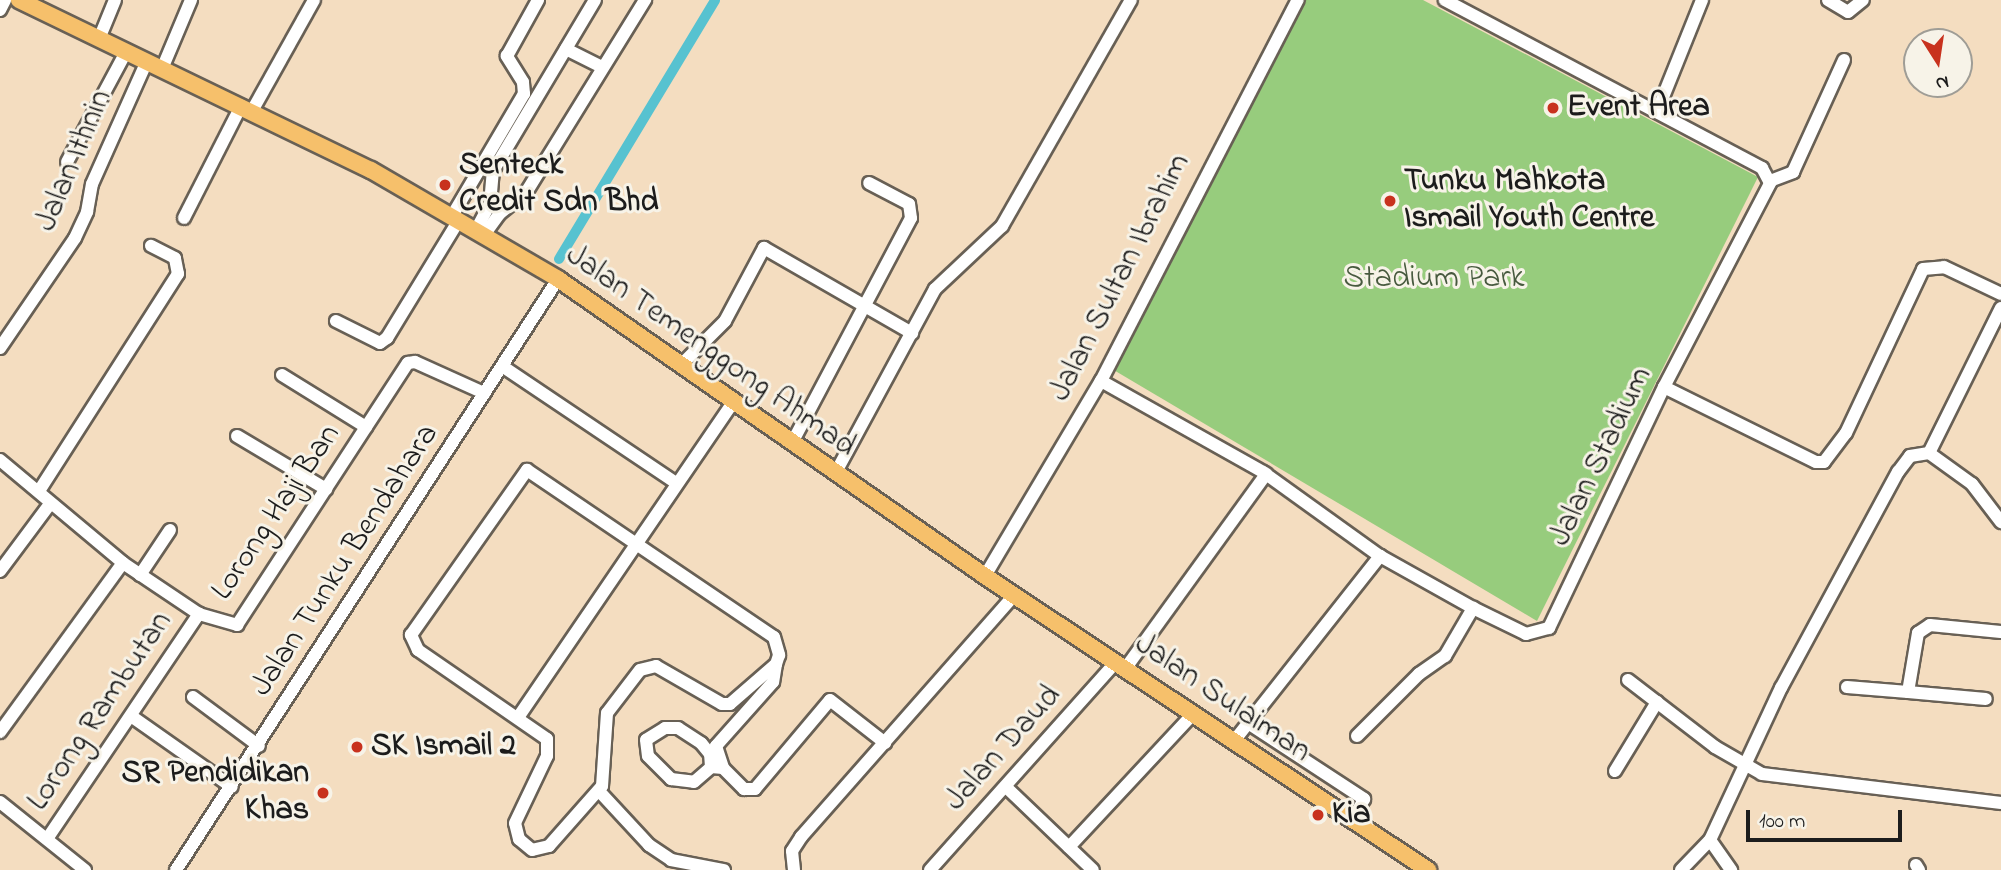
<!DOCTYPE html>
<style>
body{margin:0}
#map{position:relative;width:2001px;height:870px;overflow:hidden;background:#f4ddc0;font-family:"Indie Flower",sans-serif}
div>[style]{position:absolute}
.green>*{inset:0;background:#97cc7d}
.canal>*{height:10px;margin:-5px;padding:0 5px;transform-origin:5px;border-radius:5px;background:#57c2d0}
.roads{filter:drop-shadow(2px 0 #686055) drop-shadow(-2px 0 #686055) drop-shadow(0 2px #686055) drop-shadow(0 -2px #686055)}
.minor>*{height:12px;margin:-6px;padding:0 6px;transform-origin:6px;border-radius:6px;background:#fff}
.major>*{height:16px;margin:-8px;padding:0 8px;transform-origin:8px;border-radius:8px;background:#f6c06b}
.dots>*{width:19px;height:19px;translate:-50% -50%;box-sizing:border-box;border:4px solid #f7f3e8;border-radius:50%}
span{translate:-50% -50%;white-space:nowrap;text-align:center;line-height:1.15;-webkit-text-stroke:6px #f7f3e8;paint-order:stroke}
.poi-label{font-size:32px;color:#1c1c1c;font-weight:700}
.left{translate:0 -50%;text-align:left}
.right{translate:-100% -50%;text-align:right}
.street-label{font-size:32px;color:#1c1c1c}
.park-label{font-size:32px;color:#475a3e}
.north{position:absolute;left:1903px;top:28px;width:70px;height:70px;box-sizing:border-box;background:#f7f3e8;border:2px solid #9f9d96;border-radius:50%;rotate:168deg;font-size:19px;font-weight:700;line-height:28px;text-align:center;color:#1c1c1c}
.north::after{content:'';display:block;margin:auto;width:24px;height:32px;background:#c8321e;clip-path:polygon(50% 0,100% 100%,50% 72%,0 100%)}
.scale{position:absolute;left:1746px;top:810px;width:156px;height:32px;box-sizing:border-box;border:4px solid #1c1c1c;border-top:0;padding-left:9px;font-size:21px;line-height:24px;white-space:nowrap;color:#1c1c1c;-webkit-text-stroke:5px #f7f3e8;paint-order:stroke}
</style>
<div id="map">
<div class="green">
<div style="clip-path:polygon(1305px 0,1423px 0,1758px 177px,1537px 621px,1112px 369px)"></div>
</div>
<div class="canal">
<div style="left:559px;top:259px;width:302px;rotate:-58.9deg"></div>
</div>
<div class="roads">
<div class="minor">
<div style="left:1828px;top:0;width:23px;rotate:31deg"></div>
<div style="left:1848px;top:12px;width:19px;rotate:-39deg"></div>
<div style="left:0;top:10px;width:11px;rotate:-63deg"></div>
<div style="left:99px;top:39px;width:42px;rotate:-67.7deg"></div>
<div style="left:566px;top:49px;width:40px;rotate:26.6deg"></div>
<div style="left:162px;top:69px;width:75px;rotate:-67.2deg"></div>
<div style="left:252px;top:111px;width:127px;rotate:-60.8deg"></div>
<div style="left:1657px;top:112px;width:121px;rotate:-68.1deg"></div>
<div style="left:67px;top:162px;width:125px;rotate:-61.8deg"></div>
<div style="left:1770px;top:181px;width:25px;rotate:-21deg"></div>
<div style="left:1793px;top:172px;width:123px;rotate:-65.5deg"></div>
<div style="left:452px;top:216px;width:142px;rotate:-59.5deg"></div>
<div style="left:524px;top:94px;width:12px;rotate:-95deg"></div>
<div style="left:523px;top:82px;width:31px;rotate:-122deg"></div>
<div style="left:507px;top:56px;width:64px;rotate:-61deg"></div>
<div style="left:184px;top:218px;width:126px;rotate:-63deg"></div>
<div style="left:476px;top:230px;width:30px;rotate:-62deg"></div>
<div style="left:490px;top:204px;width:33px;rotate:-85deg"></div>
<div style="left:493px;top:171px;width:199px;rotate:-59.2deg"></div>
<div style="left:484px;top:235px;width:26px;rotate:-54deg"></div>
<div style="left:499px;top:214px;width:36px;rotate:-39deg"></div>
<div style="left:527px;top:191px;width:225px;rotate:-58.3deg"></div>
<div style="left:2001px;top:308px;width:162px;rotate:116.4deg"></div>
<div style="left:1929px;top:453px;width:53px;rotate:35.8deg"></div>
<div style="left:1972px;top:484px;width:48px;rotate:52.7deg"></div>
<div style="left:336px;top:321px;width:49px;rotate:26.6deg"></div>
<div style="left:380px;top:343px;width:9px;rotate:-36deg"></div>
<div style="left:387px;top:338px;width:138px;rotate:-58.6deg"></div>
<div style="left:0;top:348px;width:133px;rotate:-55.7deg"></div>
<div style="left:75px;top:238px;width:29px;rotate:-65deg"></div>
<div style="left:87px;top:212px;width:28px;rotate:-80deg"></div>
<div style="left:92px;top:184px;width:135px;rotate:-65.9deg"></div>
<div style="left:681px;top:365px;width:62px;rotate:-45deg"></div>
<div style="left:725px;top:321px;width:83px;rotate:-61.9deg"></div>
<div style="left:764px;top:248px;width:171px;rotate:29.9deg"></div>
<div style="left:502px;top:366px;width:210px;rotate:33.9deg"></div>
<div style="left:282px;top:375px;width:99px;rotate:31.8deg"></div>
<div style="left:1101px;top:381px;width:186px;rotate:29.3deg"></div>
<div style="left:1263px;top:472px;width:144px;rotate:35.7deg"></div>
<div style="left:1380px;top:556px;width:107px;rotate:29.2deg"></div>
<div style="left:1473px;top:608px;width:59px;rotate:26.1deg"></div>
<div style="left:1526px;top:634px;width:24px;rotate:-15deg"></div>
<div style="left:1549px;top:628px;width:267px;rotate:-64.5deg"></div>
<div style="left:1664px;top:387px;width:230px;rotate:-62.5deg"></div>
<div style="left:1770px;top:183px;width:17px;rotate:-118deg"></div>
<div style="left:1762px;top:168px;width:359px;rotate:-152.1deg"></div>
<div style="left:1664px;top:387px;width:169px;rotate:26.3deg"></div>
<div style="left:1816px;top:462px;width:8px"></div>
<div style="left:1824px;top:462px;width:36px;rotate:-53deg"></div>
<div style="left:1846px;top:433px;width:181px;rotate:-64.8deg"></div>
<div style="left:1923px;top:269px;width:21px;rotate:-5deg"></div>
<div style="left:1944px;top:267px;width:63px;rotate:25.3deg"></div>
<div style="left:237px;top:436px;width:104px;rotate:30.8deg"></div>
<div style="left:793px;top:441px;width:252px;rotate:-62.1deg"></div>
<div style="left:911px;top:218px;width:14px;rotate:-98deg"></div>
<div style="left:909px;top:204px;width:45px;rotate:-152.3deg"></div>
<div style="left:0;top:460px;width:160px;rotate:39.9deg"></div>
<div style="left:123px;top:563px;width:92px;rotate:33.9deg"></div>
<div style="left:199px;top:614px;width:40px;rotate:16deg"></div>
<div style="left:237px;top:625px;width:313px;rotate:-56.9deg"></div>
<div style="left:408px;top:363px;width:7px;rotate:-8deg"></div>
<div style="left:415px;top:362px;width:76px;rotate:24.2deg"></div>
<div style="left:527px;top:470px;width:298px;rotate:34.1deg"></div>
<div style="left:774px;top:637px;width:19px;rotate:74deg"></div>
<div style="left:779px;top:655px;width:9px;rotate:108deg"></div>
<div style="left:776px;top:664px;width:61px;rotate:139deg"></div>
<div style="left:730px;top:704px;width:8px;rotate:180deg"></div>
<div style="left:722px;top:704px;width:76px;rotate:-150.1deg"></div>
<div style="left:656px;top:666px;width:16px;rotate:166deg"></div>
<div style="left:640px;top:670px;width:54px;rotate:127.5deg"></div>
<div style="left:607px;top:713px;width:73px;rotate:93.9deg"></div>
<div style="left:602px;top:786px;width:80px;rotate:131.5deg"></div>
<div style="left:549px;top:846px;width:17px;rotate:167deg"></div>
<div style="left:532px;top:850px;width:17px;rotate:-140deg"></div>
<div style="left:519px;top:839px;width:16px;rotate:-104deg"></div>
<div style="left:515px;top:823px;width:74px;rotate:-64.5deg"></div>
<div style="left:547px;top:756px;width:17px;rotate:-90deg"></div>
<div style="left:547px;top:739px;width:157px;rotate:-145.4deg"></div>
<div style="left:418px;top:650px;width:17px;rotate:-115deg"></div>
<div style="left:411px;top:635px;width:202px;rotate:-54.9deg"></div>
<div style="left:836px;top:472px;width:208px;rotate:-61.6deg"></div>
<div style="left:935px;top:289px;width:92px;rotate:-43.2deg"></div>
<div style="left:1002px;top:226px;width:260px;rotate:-60.3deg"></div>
<div style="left:39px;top:491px;width:258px;rotate:-57.4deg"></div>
<div style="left:178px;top:274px;width:16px;rotate:-101deg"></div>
<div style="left:175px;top:258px;width:27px;rotate:-153deg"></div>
<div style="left:0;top:571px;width:84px;rotate:-53.3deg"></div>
<div style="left:140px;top:575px;width:54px;rotate:-56.3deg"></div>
<div style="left:985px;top:576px;width:227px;rotate:-59.3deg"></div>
<div style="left:1101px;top:381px;width:429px;rotate:-62.7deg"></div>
<div style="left:776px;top:664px;width:18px;rotate:99deg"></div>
<div style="left:773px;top:682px;width:86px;rotate:131.7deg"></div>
<div style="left:716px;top:746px;width:23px;rotate:72deg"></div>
<div style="left:723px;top:768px;width:30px;rotate:45deg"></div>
<div style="left:744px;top:789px;width:11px"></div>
<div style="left:755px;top:789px;width:116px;rotate:-49.9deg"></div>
<div style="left:830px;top:700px;width:70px;rotate:38deg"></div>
<div style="left:1125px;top:669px;width:241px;rotate:-54.1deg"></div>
<div style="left:1628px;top:680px;width:110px;rotate:37.6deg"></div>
<div style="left:1715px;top:747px;width:54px;rotate:29.9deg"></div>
<div style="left:1762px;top:774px;width:241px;rotate:6.9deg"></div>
<div style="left:1847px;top:687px;width:61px;rotate:4.7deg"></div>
<div style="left:1908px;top:692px;width:60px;rotate:-80.4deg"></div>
<div style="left:1918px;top:633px;width:14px;rotate:-34deg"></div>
<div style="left:1930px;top:625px;width:71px;rotate:5.6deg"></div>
<div style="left:1908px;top:692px;width:78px;rotate:5.1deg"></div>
<div style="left:193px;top:697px;width:82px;rotate:36.6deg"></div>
<div style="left:131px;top:716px;width:123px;rotate:35.1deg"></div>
<div style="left:519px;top:716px;width:381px;rotate:-55.7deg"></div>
<div style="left:1248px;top:723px;width:139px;rotate:33.2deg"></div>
<div style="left:1364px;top:799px;width:24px;rotate:118deg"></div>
<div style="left:0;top:732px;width:209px;rotate:-54deg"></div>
<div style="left:1357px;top:736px;width:88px;rotate:-45deg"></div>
<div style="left:1419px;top:674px;width:32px;rotate:-35deg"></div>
<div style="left:1445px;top:656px;width:56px;rotate:-59.7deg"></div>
<div style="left:1234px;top:741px;width:236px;rotate:-51.7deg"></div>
<div style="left:711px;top:767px;width:13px;rotate:-94deg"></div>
<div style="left:710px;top:754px;width:14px;rotate:-129deg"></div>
<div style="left:701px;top:743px;width:27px;rotate:-147deg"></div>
<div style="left:678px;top:728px;width:13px;rotate:180deg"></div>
<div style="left:665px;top:728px;width:22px;rotate:148deg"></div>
<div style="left:646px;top:740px;width:16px;rotate:83deg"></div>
<div style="left:648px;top:756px;width:33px;rotate:45deg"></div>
<div style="left:671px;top:779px;width:23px;rotate:7deg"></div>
<div style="left:694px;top:782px;width:23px;rotate:-41deg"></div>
<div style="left:711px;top:767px;width:12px;rotate:5deg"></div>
<div style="left:1615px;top:771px;width:81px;rotate:-58.7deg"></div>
<div style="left:1006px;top:787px;width:120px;rotate:43.7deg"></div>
<div style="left:599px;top:791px;width:74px;rotate:47.2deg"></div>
<div style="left:649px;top:845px;width:27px;rotate:34deg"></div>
<div style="left:671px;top:860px;width:54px;rotate:10.7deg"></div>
<div style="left:0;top:802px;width:109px;rotate:38.7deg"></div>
<div style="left:47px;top:839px;width:272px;rotate:-56deg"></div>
<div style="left:1710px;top:840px;width:37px;rotate:55deg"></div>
<div style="left:1069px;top:847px;width:182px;rotate:-47deg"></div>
<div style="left:1916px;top:865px;width:6px;rotate:59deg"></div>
<div style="left:176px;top:870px;width:704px;rotate:-57.12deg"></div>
<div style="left:794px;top:870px;width:19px;rotate:-96deg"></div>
<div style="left:792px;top:851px;width:17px;rotate:-57deg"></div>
<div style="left:801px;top:837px;width:322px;rotate:-48.6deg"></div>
<div style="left:930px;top:870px;width:279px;rotate:-48.2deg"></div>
<div style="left:1681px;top:870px;width:42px;rotate:-46deg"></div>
<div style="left:1710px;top:840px;width:168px;rotate:-65deg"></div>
<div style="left:1781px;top:688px;width:246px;rotate:-61.6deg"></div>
<div style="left:1898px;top:472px;width:20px;rotate:-53deg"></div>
<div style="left:1910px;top:456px;width:19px;rotate:-9deg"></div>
</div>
<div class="major">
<div style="left:19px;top:0;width:391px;rotate:25.8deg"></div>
<div style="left:371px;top:170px;width:216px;rotate:30.2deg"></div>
<div style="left:558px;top:279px;width:520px;rotate:34.82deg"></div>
<div style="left:985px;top:576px;width:532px;rotate:33.57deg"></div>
</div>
</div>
<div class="dots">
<div style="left:1553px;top:108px;background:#c8321e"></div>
<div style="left:445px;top:185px;background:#c8321e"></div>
<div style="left:1390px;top:201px;background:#c8321e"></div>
<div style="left:357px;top:747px;background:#c8321e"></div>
<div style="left:323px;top:793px;background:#c8321e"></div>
<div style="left:1318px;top:815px;background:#c8321e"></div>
</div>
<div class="poi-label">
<span class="left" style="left:1567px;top:108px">Event Area</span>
<span class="left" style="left:459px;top:185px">Senteck<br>Credit Sdn Bhd</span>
<span class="left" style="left:1404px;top:201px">Tunku Mahkota<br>Ismail Youth Centre</span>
<span class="left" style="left:371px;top:747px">SK Ismail 2</span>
<span class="right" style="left:309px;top:793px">SR Pendidikan<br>Khas</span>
<span class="left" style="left:1332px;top:815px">Kia</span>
</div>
<div class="street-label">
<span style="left:75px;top:161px;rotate:-67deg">Jalan Ithnin</span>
<span style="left:1121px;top:278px;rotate:-63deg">Jalan Sultan Ibrahim</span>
<span style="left:710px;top:352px;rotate:35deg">Jalan Temenggong Ahmad</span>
<span style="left:1602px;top:457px;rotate:-64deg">Jalan Stadium</span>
<span style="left:277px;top:513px;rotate:-56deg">Lorong Haji Ban</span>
<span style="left:346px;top:561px;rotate:-57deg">Jalan Tunku Bendahara</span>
<span style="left:1222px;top:699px;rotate:34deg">Jalan Sulaiman</span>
<span style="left:101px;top:712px;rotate:-56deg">Lorong Rambutan</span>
<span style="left:1004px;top:749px;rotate:-48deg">Jalan Daud</span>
</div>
<div class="park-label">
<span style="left:1434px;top:279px">Stadium Park</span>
</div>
<div class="north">N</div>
<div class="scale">100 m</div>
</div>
